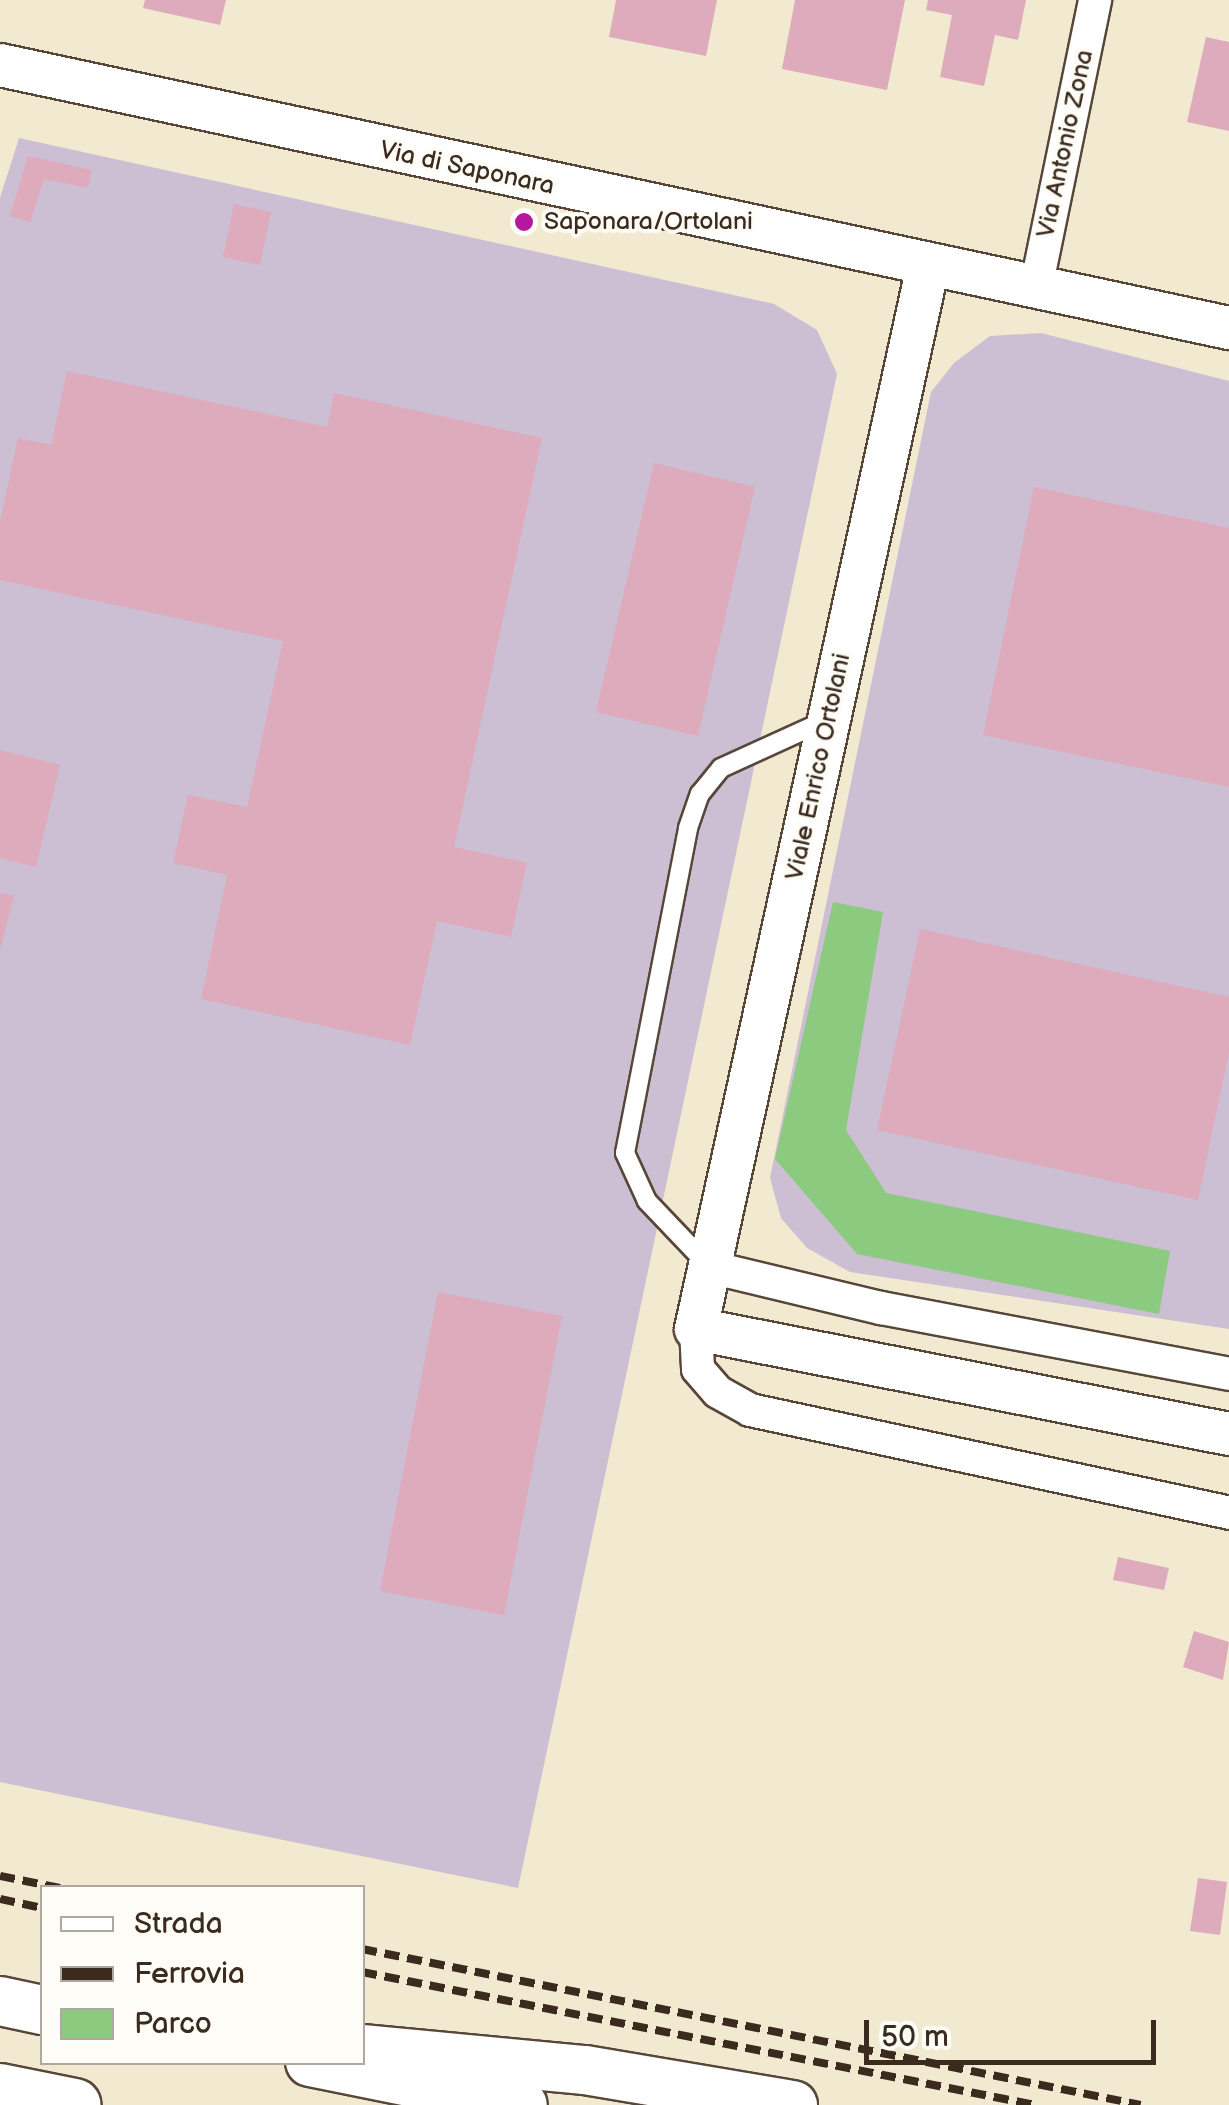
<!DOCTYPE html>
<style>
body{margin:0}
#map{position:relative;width:1229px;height:2105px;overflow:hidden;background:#f2e9d1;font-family:"Balsamiq Sans",sans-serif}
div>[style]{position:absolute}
.industrial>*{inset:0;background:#ccbed3}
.green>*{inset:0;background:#8cca80}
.building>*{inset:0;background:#ddabbb}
.roads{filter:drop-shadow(2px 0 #564739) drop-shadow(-2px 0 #564739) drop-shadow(0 2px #564739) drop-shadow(0 -2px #564739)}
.service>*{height:18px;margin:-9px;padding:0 9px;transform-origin:9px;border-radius:9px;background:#fff}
.minor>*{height:32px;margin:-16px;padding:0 16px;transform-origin:16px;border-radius:16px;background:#fff}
.tertiary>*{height:42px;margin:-21px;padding:0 21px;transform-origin:21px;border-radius:21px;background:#fff}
.secondary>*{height:48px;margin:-24px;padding:0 24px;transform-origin:24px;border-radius:24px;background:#fff}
.primary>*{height:52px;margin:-26px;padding:0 26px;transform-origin:26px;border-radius:26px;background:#fff}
.rail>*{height:8px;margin-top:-4px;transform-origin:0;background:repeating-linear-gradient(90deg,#3b2a1e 0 15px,transparent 0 23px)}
.dots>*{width:28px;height:28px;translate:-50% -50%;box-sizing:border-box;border:5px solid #fdfcf7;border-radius:50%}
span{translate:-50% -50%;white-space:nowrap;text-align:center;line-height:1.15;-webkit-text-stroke:8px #fdfcf7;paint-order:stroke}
.street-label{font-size:25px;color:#3b2a1e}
.poi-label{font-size:25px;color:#3b2a1e}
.left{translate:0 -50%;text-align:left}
.legend{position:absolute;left:40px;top:1885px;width:325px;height:180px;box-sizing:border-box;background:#fdfcf7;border:2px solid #afa8a0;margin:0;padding:12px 18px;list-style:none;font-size:30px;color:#3b2a1e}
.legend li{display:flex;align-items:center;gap:20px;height:50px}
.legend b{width:50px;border:2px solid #afa8a0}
.scale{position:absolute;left:864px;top:2020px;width:292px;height:45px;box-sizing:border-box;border:5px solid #3b2a1e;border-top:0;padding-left:12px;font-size:30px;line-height:35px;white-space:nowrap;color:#3b2a1e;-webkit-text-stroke:8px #fdfcf7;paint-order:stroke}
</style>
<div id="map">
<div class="industrial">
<div style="clip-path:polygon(19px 138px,774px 304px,817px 330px,837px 374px,518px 1888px,0 1782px,0 198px)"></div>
<div style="clip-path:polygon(1041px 333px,1229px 381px,1229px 1329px,850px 1272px,807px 1248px,781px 1218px,770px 1178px,931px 392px,954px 363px,990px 336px)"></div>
</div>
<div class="green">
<div style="clip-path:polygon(833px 902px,883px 912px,846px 1130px,886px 1193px,1170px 1251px,1159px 1314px,857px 1254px,775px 1159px)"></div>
</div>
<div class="building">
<div style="clip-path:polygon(145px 0,226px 0,220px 25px,143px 8px)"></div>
<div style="clip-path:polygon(616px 0,717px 0,706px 56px,609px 37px)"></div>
<div style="clip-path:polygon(795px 0,905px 0,887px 90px,782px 69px)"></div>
<div style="clip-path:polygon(928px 0,1026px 0,1018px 40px,995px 35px,984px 86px,940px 77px,952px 15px,926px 10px)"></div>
<div style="clip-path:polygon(1206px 37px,1229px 42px,1229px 131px,1187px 122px)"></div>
<div style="clip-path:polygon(28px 156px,92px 170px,88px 188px,44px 179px,30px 222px,10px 216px)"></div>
<div style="clip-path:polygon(234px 204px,271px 212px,260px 265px,223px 257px)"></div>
<div style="clip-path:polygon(67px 371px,327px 427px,334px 393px,542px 438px,454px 847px,527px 863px,511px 937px,437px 921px,410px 1045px,201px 999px,227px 875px,173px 863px,188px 795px,247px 807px,283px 641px,0 580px,0 521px,18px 438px,51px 445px)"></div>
<div style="clip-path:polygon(654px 463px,755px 487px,698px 736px,596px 712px)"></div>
<div style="clip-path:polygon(1034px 487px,1229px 528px,1229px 787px,983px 735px)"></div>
<div style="clip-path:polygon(0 750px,60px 765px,36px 867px,0 858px)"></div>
<div style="clip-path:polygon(0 893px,14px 896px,1px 947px,0 947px)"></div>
<div style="clip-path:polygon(920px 929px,1229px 997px,1229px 1052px,1198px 1200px,877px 1130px)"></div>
<div style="clip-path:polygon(438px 1292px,562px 1316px,504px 1615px,380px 1591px)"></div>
<div style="clip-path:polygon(1118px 1557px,1169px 1568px,1164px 1590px,1113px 1580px)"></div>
<div style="clip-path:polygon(1194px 1631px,1229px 1642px,1223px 1680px,1183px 1667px)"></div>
<div style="clip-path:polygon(1198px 1878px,1227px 1882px,1220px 1935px,1190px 1931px)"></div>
</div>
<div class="roads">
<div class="service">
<div style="left:706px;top:1263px;width:86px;rotate:-133.6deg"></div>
<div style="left:647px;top:1201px;width:53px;rotate:-114.6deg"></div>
<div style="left:625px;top:1153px;width:331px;rotate:-79deg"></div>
<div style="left:688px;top:828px;width:36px;rotate:-71deg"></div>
<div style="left:700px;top:794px;width:33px;rotate:-51deg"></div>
<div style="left:721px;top:768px;width:113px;rotate:-24.5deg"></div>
</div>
<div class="minor">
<div style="left:1036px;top:288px;width:294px;rotate:-78.4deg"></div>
<div style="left:710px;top:1267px;width:176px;rotate:13.5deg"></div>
<div style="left:881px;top:1308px;width:354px;rotate:10.7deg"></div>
<div style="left:696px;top:1329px;width:40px;rotate:87.1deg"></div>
<div style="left:698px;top:1369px;width:30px;rotate:49deg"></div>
<div style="left:718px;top:1392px;width:37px;rotate:29deg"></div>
<div style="left:750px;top:1410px;width:490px;rotate:12.1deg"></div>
</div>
<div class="tertiary">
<div style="left:0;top:65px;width:1257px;rotate:12.08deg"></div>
<div style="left:928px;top:266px;width:1088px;rotate:102.31deg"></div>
<div style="left:696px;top:1329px;width:543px;rotate:11.14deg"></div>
</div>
<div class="secondary">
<div style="left:0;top:2001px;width:43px;rotate:12.1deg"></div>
<div style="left:362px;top:2049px;width:224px;rotate:5.4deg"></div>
<div style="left:585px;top:2070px;width:211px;rotate:9.6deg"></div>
<div style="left:310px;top:2062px;width:217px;rotate:11.4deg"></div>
</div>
<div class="primary">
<div style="left:0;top:2090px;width:76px;rotate:11.3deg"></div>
</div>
</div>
<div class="rail">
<div style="left:0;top:1876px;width:61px;rotate:11.3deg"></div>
<div style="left:0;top:1899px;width:43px;rotate:12.1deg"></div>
<div style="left:362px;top:1949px;width:794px;rotate:11.32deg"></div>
<div style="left:362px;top:1972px;width:686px;rotate:11.18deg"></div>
</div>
<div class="dots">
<div style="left:524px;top:222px;background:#b5179e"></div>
</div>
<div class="street-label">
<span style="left:1066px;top:144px;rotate:-78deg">Via Antonio Zona</span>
<span style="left:467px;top:169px;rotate:12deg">Via di Saponara</span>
<span style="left:819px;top:767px;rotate:-78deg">Viale Enrico Ortolani</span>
</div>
<div class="poi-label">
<span class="left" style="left:544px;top:222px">Saponara/Ortolani</span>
</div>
<ul class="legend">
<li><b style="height:12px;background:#fff"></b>Strada</li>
<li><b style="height:12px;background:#3b2a1e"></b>Ferrovia</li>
<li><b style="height:28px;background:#8cca80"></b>Parco</li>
</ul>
<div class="scale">50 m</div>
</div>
